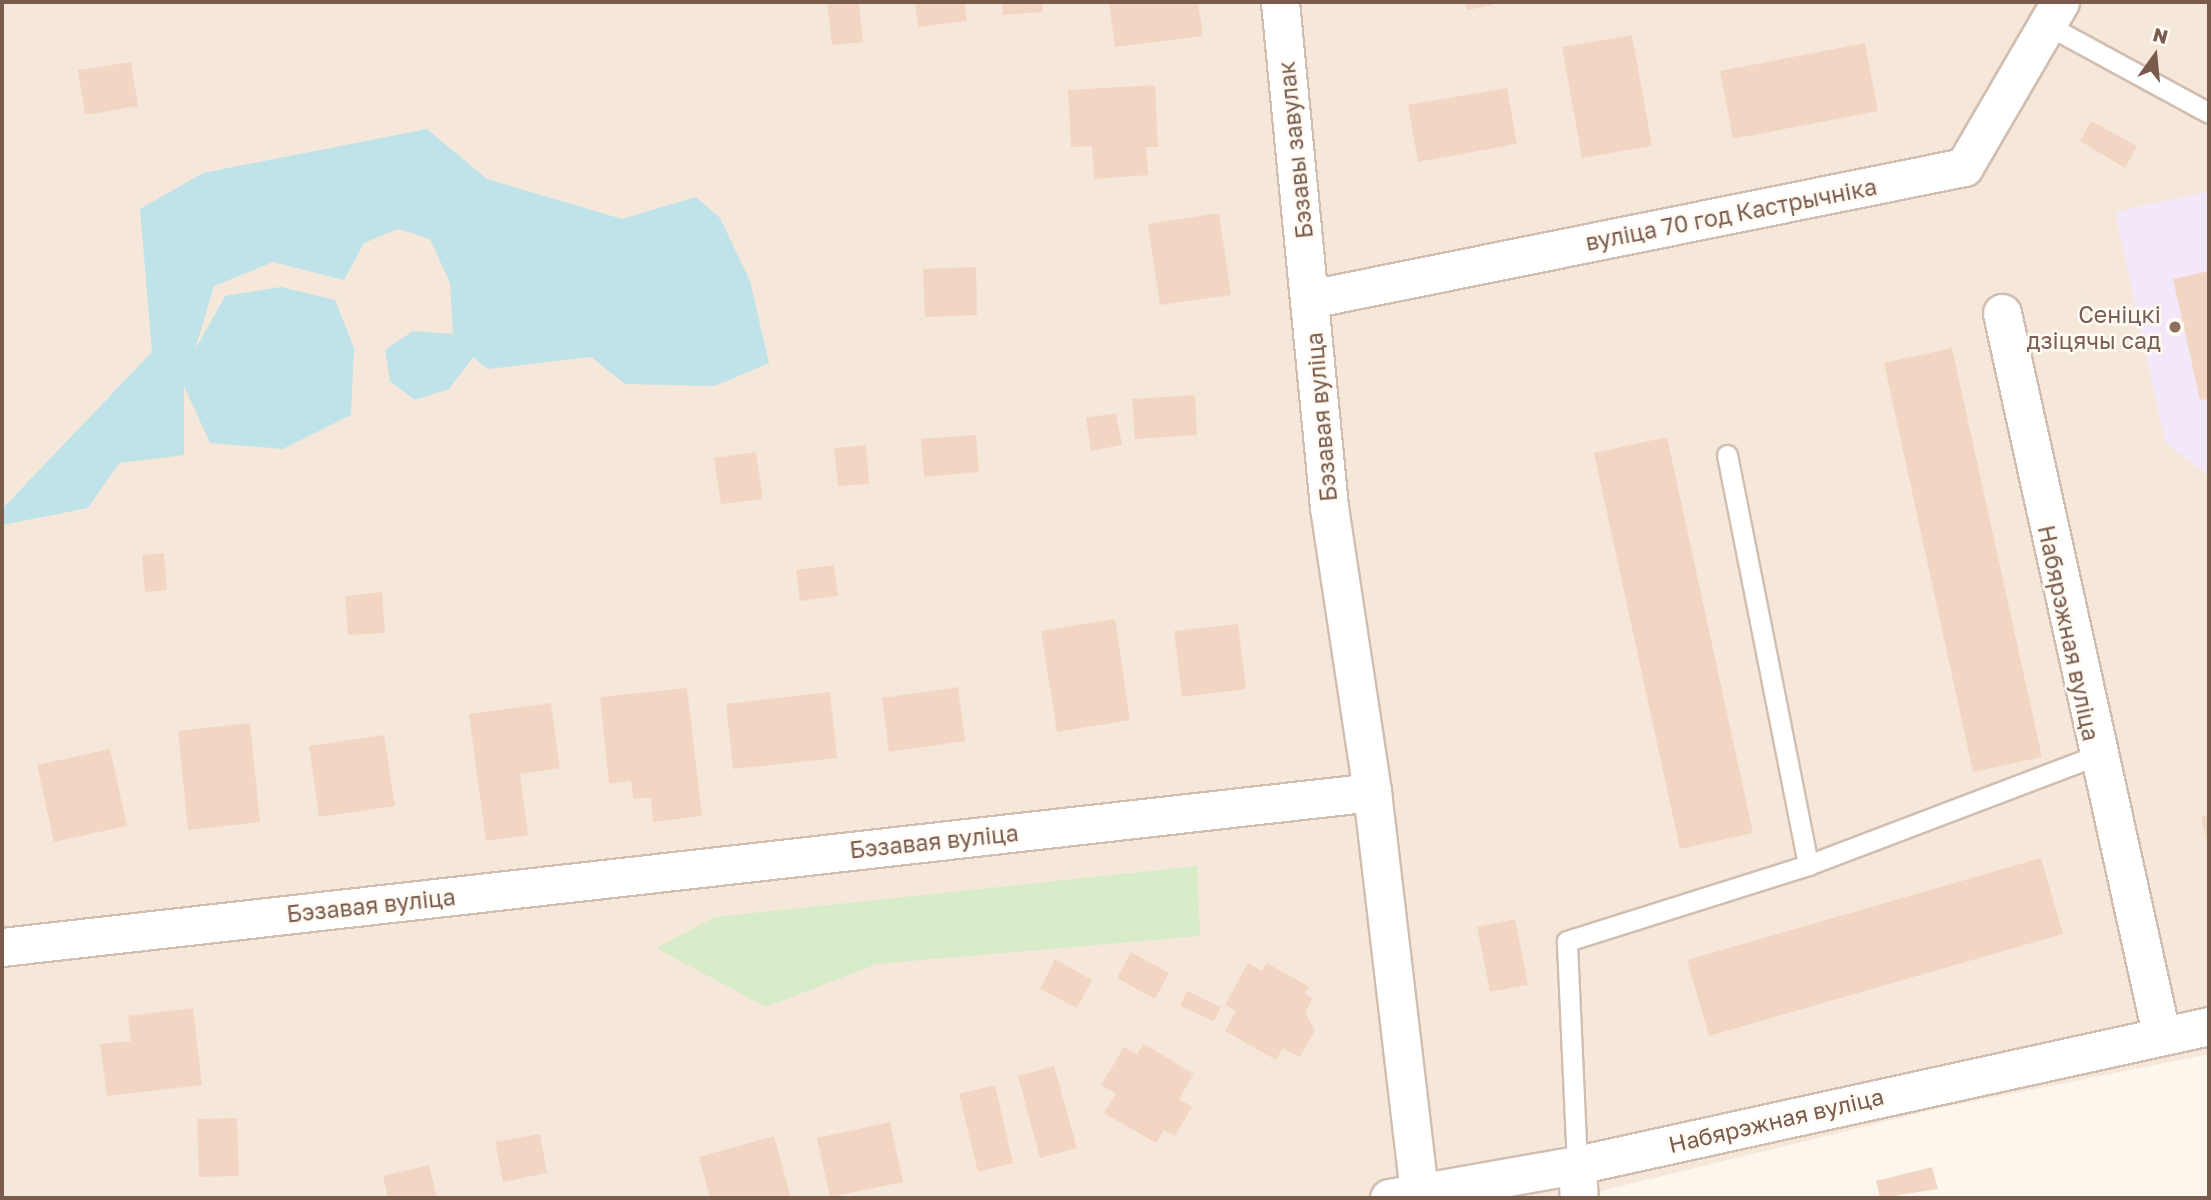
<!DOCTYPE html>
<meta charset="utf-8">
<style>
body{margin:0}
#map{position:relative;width:2211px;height:1200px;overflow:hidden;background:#fdf6ec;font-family:"Golos Text",sans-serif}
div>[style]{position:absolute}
.residential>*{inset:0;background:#f5e8da}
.education>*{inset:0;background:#f3e8fa}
.green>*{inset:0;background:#d8ecc9}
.water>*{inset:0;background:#bfe3e8}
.building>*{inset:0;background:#f3d5c3}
.roads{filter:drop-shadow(2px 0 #d1beb0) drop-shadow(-2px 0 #d1beb0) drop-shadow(0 2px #d1beb0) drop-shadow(0 -2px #d1beb0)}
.service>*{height:19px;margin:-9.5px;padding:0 9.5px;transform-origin:9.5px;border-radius:9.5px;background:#fff}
.minor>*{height:37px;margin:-18.5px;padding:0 18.5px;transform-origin:18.5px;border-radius:18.5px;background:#fff}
.dots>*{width:19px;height:19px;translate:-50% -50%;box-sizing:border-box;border:4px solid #fffaf3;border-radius:50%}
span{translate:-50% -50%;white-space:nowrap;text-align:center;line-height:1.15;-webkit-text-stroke:5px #fffaf3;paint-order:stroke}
.street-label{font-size:23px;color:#7a5c4d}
.education-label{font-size:23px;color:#785e54}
.right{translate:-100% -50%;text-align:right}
.frame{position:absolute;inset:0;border:4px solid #7a5c4d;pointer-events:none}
.north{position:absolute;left:2120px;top:21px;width:70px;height:70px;-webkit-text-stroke:5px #fffaf3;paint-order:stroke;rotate:15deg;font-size:19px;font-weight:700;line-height:28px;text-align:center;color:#7a5c4d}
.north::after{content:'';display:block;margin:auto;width:24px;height:32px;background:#7a5c4d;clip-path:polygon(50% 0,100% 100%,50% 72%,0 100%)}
</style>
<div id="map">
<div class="residential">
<div style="clip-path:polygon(2px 2px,2209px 2px,2209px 1054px,1945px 1107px,1572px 1198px,2px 1198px)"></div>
</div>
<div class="education">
<div style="clip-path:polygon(2209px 191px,2209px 476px,2165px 442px,2115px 212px)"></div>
</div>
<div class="green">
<div style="clip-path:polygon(1197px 866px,1200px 936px,877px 964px,766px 1007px,656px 948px,715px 917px)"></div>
</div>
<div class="water">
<div style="clip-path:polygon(427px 129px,487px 179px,622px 219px,696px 197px,720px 218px,750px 281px,769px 363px,715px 386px,625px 384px,591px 357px,488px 369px,473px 357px,449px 389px,415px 400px,390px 381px,385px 350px,413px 331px,453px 334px,450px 283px,430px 239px,398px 229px,364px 243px,344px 280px,273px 262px,214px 286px,195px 350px,225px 296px,281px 287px,335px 300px,354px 348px,351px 415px,283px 449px,210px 443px,184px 386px,184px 455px,119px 463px,88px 508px,2px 525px,2px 509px,152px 352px,140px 209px,203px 173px)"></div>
</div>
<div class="building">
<div style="clip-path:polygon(827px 2px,859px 2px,863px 42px,832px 45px)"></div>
<div style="clip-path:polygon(915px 2px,964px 2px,967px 21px,918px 27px)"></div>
<div style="clip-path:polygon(1002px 2px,1042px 2px,1043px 12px,1003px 15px)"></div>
<div style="clip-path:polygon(1109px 2px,1198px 2px,1203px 36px,1115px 47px)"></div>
<div style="clip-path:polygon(1465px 2px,1492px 2px,1493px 5px,1467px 10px)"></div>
<div style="clip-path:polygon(1632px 35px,1652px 146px,1582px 158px,1562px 47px)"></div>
<div style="clip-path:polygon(1865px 43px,1878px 111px,1733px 139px,1720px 71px)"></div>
<div style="clip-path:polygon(131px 62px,138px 106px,85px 115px,78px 70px)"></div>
<div style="clip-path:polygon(1155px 85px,1158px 147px,1146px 147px,1148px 175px,1094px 179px,1092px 146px,1071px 147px,1068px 90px)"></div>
<div style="clip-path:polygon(1507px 88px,1517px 144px,1418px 162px,1408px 105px)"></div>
<div style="clip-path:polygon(2091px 121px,2137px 146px,2125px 168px,2080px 141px)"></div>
<div style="clip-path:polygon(1219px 213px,1231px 295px,1160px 305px,1148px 224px)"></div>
<div style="clip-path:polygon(976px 267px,977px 315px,925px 317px,923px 269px)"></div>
<div style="clip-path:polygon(2209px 271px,2209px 399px,2200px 400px,2173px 279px)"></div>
<div style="clip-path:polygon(1952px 348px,2042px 757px,1973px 772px,1884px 363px)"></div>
<div style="clip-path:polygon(1195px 395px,1197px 435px,1135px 439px,1132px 399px)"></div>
<div style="clip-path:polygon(1116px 413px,1122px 445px,1091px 451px,1086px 418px)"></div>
<div style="clip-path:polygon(976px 435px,979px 472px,924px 477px,921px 439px)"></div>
<div style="clip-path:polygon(1667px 437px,1753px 833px,1680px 849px,1594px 453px)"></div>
<div style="clip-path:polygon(866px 445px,869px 484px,838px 486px,834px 448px)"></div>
<div style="clip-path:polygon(756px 452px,763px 499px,721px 504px,714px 458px)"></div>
<div style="clip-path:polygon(164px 553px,167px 590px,145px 592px,142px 555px)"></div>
<div style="clip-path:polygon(834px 565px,838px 596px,800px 601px,796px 570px)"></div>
<div style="clip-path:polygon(382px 592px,385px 633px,348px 635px,345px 596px)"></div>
<div style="clip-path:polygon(1115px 619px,1130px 720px,1057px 732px,1041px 631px)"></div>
<div style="clip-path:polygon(1238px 624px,1246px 689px,1182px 697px,1174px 631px)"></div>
<div style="clip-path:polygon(958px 687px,965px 741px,889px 752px,882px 698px)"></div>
<div style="clip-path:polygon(687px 688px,702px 816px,653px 822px,651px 797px,633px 799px,631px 781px,609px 784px,600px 697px)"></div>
<div style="clip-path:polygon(830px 692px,837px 758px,733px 769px,726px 704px)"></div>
<div style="clip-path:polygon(551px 703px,560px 768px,520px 774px,528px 835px,486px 841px,469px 714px)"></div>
<div style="clip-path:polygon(250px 723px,260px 822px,188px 830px,178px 731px)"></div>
<div style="clip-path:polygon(384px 735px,395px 806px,319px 817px,309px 746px)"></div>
<div style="clip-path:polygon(110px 749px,127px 826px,54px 842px,37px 765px)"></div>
<div style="clip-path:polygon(2209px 815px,2209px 846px,2208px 846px,2201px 817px)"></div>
<div style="clip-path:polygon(2041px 858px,2063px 934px,1709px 1036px,1687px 960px)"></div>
<div style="clip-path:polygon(1515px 919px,1528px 985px,1490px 992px,1477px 927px)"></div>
<div style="clip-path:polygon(1131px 952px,1169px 973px,1155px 999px,1117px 978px)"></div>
<div style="clip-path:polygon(1055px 959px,1092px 980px,1077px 1008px,1040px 989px)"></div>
<div style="clip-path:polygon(1248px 963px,1262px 971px,1267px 963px,1309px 987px,1305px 994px,1313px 998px,1305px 1013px,1315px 1030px,1300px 1057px,1283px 1048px,1276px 1060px,1225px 1031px,1236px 1011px,1225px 1005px)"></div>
<div style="clip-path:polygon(1187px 991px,1221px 1007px,1214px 1021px,1180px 1006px)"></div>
<div style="clip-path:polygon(193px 1008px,202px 1085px,107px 1096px,100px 1044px,131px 1041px,128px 1016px)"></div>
<div style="clip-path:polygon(1144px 1044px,1194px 1074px,1179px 1099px,1192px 1107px,1175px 1136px,1164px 1130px,1156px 1143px,1104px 1113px,1116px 1094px,1101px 1085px,1124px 1047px,1137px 1054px)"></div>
<div style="clip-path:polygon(1054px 1066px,1077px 1148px,1040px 1158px,1018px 1076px)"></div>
<div style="clip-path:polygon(995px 1085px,1013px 1163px,978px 1172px,959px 1094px)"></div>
<div style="clip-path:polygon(237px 1118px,239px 1176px,199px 1177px,197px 1119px)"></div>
<div style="clip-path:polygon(890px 1122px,903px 1182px,830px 1197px,817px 1138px)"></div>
<div style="clip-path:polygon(540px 1134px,547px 1173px,503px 1182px,495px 1142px)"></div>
<div style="clip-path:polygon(774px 1136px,791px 1198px,710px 1198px,699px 1157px)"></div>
<div style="clip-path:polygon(429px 1165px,437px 1198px,388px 1198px,383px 1176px)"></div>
<div style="clip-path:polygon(1932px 1167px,1938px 1189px,1880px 1198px,1876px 1181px)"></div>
</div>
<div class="roads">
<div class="service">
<div style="left:2047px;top:25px;width:184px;rotate:28.5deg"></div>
<div style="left:1727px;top:455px;width:418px;rotate:78.8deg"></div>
<div style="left:1577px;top:1165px;width:224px;rotate:-92.6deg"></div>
<div style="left:1567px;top:941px;width:253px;rotate:-17.5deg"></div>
<div style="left:1808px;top:865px;width:307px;rotate:-20.8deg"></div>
</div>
<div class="minor">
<div style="left:1280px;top:2px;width:507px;rotate:84.46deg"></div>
<div style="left:1329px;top:507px;width:288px;rotate:81.4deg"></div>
<div style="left:1372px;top:792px;width:403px;rotate:83.3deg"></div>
<div style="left:1310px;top:299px;width:667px;rotate:-11.41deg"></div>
<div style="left:1964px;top:167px;width:191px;rotate:-59.8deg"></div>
<div style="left:2002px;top:313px;width:738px;rotate:77.56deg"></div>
<div style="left:2px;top:947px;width:1379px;rotate:-6.45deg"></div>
<div style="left:1577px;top:1165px;width:33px;rotate:87deg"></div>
<div style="left:1389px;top:1198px;width:191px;rotate:-10deg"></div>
<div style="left:1577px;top:1165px;width:647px;rotate:-12.4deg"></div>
</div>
</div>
<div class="dots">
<div style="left:2175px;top:327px;background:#8d6e63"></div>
</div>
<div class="street-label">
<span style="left:1295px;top:150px;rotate:-96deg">Бэзавы завулак</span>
<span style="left:1731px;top:214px;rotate:-11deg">вуліца 70 год Кастрычніка</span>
<span style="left:1321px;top:417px;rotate:-95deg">Бэзавая вуліца</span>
<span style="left:2069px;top:633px;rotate:78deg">Набярэжная вуліца</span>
<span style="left:934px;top:841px;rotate:-6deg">Бэзавая вуліца</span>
<span style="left:371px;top:905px;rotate:-6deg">Бэзавая вуліца</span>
<span style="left:1776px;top:1120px;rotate:-13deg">Набярэжная вуліца</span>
</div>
<div class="education-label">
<span class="right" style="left:2161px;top:327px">Сеніцкі<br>дзіцячы сад</span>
</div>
<div class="frame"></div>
<div class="north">N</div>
</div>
